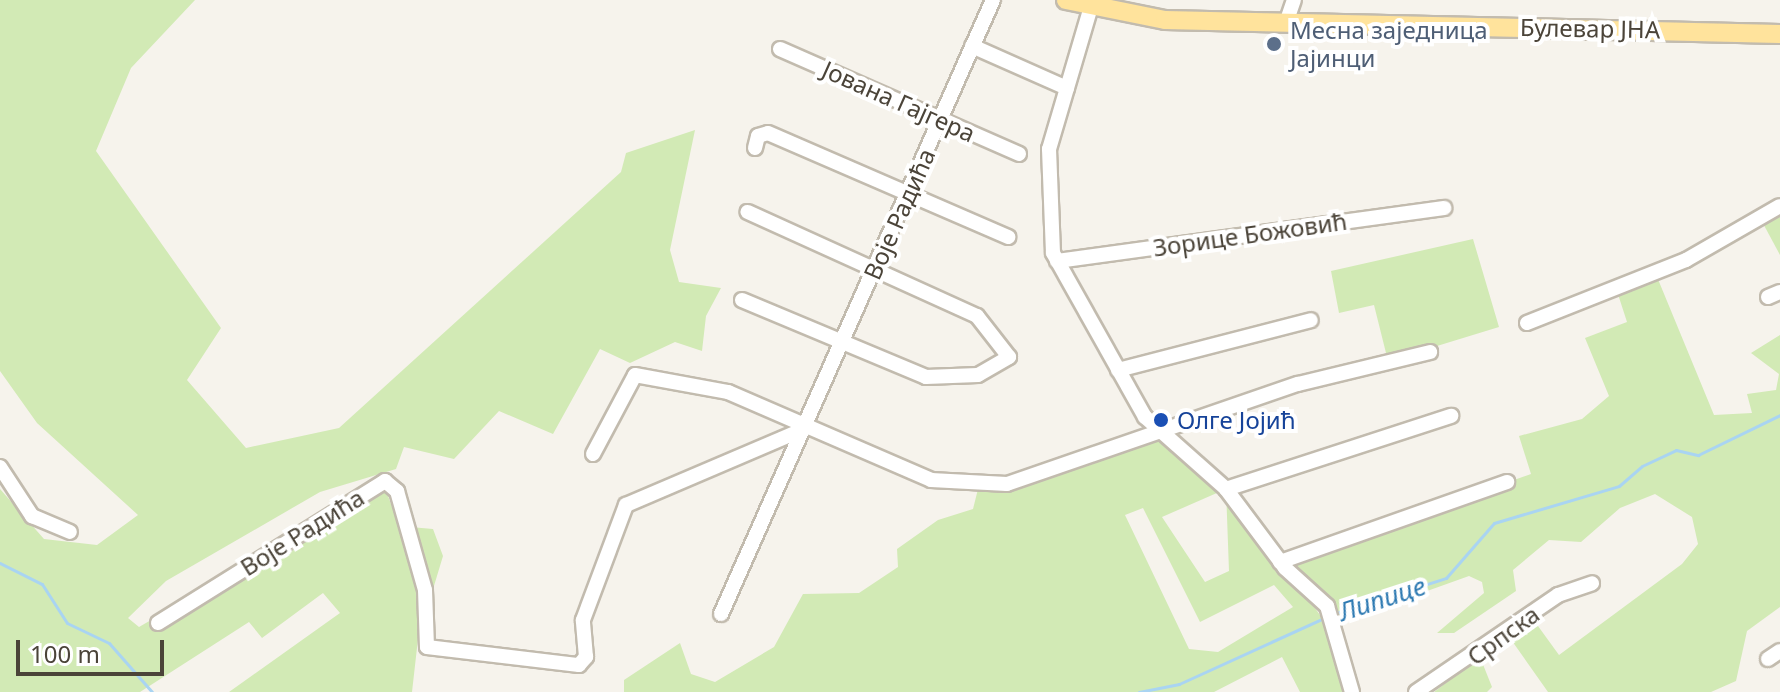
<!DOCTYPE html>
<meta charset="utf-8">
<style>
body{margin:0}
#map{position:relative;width:1780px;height:692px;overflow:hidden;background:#f6f3ec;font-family:"Noto Sans",sans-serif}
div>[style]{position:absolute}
.green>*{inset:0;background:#d2eab5}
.stream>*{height:3px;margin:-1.5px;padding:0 1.5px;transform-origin:1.5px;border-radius:1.5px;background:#a9d4f2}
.roads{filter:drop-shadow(2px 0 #c2bbae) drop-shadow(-2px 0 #c2bbae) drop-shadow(0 2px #c2bbae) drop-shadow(0 -2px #c2bbae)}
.minor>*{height:14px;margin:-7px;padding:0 7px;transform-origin:7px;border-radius:7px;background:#fff}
.major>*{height:18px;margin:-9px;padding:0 9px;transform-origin:9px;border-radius:9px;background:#ffe39c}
.dots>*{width:22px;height:22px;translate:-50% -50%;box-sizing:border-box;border:4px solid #fff;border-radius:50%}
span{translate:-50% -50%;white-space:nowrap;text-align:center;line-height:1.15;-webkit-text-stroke:8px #fff;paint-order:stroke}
.street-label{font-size:24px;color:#4b4439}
.service-label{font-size:24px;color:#4e5e75}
.left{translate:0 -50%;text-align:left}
.transit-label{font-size:24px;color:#164399}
.water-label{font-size:26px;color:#2e7ab2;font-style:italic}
.scale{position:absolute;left:16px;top:640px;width:148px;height:36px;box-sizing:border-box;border:4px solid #4b4439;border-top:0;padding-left:10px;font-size:24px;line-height:28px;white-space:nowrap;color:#4b4439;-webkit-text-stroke:6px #fff;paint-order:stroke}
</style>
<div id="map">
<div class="green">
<div style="clip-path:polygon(0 0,195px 0,131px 68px,96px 151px,221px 328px,187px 380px,246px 448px,339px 428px,621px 172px,626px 153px,695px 130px,670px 250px,679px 282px,721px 288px,706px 316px,702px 351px,675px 342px,630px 363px,600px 349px,553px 434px,499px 411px,454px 459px,404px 447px,396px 469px,320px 492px,166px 581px,128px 618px,139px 627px,384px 485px,399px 526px,433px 529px,443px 556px,418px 639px,412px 692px,229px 692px,340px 613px,323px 593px,262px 638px,249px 622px,140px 692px,0 692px,0 489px,44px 539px,97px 545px,138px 515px,37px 423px,0 371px)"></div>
<div style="clip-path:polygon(1780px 206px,1780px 255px,1759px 216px)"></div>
<div style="clip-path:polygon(1473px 239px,1499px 327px,1388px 361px,1374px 305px,1339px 313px,1331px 271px)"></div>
<div style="clip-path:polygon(evenodd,1655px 272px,1714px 415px,1752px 413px,1747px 394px,1776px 390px,1779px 374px,1751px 353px,1780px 335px,1780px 607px,1747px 631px,1736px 681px,1711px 692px,1548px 692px,1505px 631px,1530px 615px,1559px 655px,1682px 564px,1698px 544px,1692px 517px,1655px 494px,1620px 508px,1581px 542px,1549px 540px,1513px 570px,1516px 591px,1454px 633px,1437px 633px,1484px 593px,1482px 582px,1469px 576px,1335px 624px,1325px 605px,1294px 578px,1329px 628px,1345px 692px,1300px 692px,1282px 657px,1214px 692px,624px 692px,624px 680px,680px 643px,691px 674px,715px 682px,774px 647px,803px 594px,859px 593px,898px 567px,897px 549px,938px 520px,973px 509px,978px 489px,1163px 436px,1226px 489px,1281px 562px,1531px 474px,1519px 436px,1582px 419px,1609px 396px,1585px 338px,1627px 322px,1615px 285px,1655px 272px,1226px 489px,1229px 571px,1205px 582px,1162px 517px,1226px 489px,1655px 272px,1143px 508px,1200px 622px,1274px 585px,1293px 607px,1218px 652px,1189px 649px,1125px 515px,1143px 508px)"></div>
<div style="clip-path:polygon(1480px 657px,1492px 687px,1487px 692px,1434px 692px)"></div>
</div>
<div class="stream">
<div style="left:0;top:563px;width:47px;rotate:26.6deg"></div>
<div style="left:42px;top:584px;width:46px;rotate:57.3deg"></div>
<div style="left:67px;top:623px;width:47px;rotate:25.5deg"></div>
<div style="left:109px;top:643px;width:65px;rotate:48.7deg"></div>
<div style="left:1333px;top:614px;width:119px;rotate:-17.7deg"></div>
<div style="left:1446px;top:578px;width:73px;rotate:-48.9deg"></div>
<div style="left:1494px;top:523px;width:130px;rotate:-16.5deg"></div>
<div style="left:1619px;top:486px;width:30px;rotate:-41deg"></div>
<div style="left:1642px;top:466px;width:38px;rotate:-25deg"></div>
<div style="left:1676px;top:450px;width:23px;rotate:13deg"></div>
<div style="left:1698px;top:455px;width:91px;rotate:-26deg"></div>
<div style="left:1139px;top:692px;width:41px;rotate:-11.3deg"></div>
<div style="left:1179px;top:684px;width:162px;rotate:-24.5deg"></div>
</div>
<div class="roads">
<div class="minor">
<div style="left:1090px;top:10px;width:145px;rotate:106.4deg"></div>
<div style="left:1049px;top:149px;width:104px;rotate:87.8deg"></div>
<div style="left:1053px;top:253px;width:188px;rotate:60.7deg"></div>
<div style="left:1145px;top:417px;width:108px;rotate:41.6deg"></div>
<div style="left:1226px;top:489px;width:99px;rotate:53.2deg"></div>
<div style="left:1285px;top:568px;width:57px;rotate:42.1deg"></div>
<div style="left:1327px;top:606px;width:90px;rotate:73.8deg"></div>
<div style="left:1286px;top:23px;width:24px;rotate:-71deg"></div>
<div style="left:972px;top:46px;width:104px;rotate:23.9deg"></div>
<div style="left:780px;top:49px;width:261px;rotate:23.7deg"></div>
<div style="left:755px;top:148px;width:12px;rotate:-76deg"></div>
<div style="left:758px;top:136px;width:10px;rotate:-17deg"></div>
<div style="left:768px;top:133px;width:262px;rotate:23.4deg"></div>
<div style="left:1057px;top:261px;width:391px;rotate:-7.8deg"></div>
<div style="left:1768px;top:297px;width:13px;rotate:-23deg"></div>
<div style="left:742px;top:300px;width:199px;rotate:22.7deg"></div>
<div style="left:926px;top:377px;width:52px;rotate:-2.2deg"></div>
<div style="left:978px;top:375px;width:36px;rotate:-30deg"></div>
<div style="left:1009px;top:357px;width:52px;rotate:-128deg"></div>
<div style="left:977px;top:316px;width:252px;rotate:-155.6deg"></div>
<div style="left:1527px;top:323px;width:171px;rotate:-21.6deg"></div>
<div style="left:1686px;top:260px;width:108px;rotate:-29.9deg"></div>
<div style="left:1118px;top:370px;width:199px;rotate:-14.5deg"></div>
<div style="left:593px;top:454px;width:89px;rotate:-62deg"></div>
<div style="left:635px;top:375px;width:95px;rotate:10.4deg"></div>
<div style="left:728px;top:392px;width:221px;rotate:23.4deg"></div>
<div style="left:931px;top:480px;width:76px;rotate:3deg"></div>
<div style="left:1007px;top:484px;width:308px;rotate:-19deg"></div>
<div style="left:1298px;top:384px;width:136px;rotate:-13.6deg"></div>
<div style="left:0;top:467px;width:59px;rotate:56.9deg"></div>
<div style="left:32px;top:516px;width:41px;rotate:22.8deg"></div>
<div style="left:1226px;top:489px;width:237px;rotate:-18deg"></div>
<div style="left:1280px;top:562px;width:241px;rotate:-19.4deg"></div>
<div style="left:721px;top:614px;width:672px;rotate:-66.11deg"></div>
<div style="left:158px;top:623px;width:268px;rotate:-32deg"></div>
<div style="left:385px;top:481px;width:16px;rotate:40deg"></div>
<div style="left:397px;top:491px;width:103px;rotate:74.2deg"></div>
<div style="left:425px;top:590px;width:57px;rotate:88deg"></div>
<div style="left:427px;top:647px;width:153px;rotate:6.8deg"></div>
<div style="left:579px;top:665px;width:11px;rotate:-49deg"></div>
<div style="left:586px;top:657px;width:37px;rotate:-95deg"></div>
<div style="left:583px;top:620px;width:123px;rotate:-69.5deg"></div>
<div style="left:626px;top:505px;width:194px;rotate:-23.1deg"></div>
<div style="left:1768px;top:659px;width:14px;rotate:-34deg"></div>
<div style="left:1416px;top:692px;width:172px;rotate:-34.3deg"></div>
<div style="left:1558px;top:595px;width:36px;rotate:-19deg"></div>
</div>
<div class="major">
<div style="left:1066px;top:0;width:101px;rotate:11.4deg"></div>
<div style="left:1165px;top:20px;width:615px;rotate:1.3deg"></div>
</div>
</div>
<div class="dots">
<div style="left:1274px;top:44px;background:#5c6f8a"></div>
<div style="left:1161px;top:420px;background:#1a4fb4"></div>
</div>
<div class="street-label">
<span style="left:1590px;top:28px;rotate:1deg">Булевар ЈНА</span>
<span style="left:899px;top:101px;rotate:24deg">Јована Гајгера</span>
<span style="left:899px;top:214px;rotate:-66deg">Воје Радића</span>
<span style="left:1250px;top:234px;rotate:-8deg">Зорице Божовић</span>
<span style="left:302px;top:532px;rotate:-32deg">Воје Радића</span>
<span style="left:1503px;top:635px;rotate:-36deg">Српска</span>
</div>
<div class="service-label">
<span class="left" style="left:1290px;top:44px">Месна заједница<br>Јајинци</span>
</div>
<div class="transit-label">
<span class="left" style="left:1177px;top:420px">Олге Јојић</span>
</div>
<div class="water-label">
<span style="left:1382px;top:599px;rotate:-18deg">Липице</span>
</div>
<div class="scale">100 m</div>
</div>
